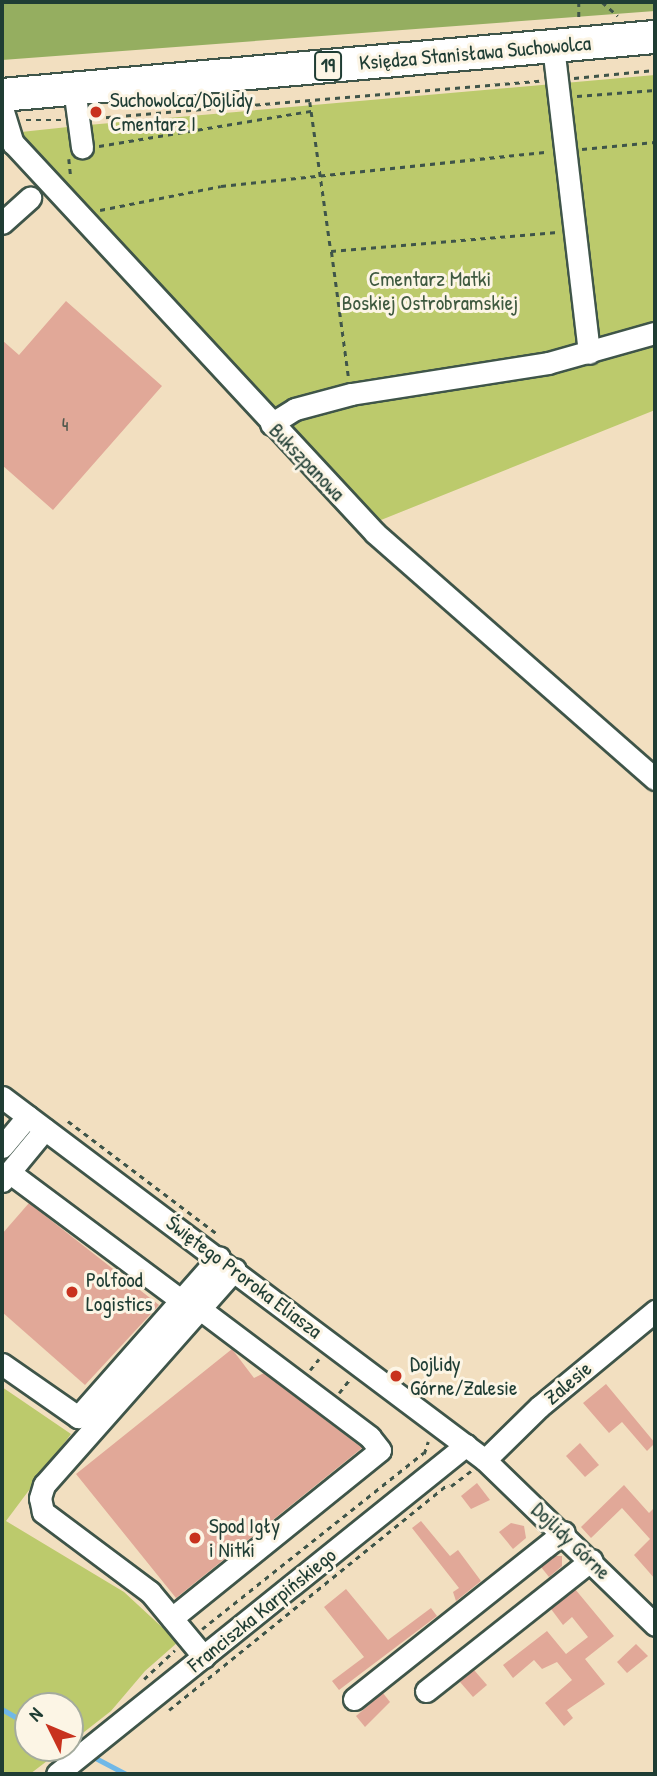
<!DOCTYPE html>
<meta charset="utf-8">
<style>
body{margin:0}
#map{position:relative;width:657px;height:1776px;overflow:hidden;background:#f2dfc0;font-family:"Patrick Hand",sans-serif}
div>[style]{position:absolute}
.green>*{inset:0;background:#bcca6c}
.forest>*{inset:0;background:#95ae60}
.stream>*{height:4.5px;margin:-2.25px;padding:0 2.25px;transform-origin:2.25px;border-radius:2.25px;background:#6fb8e7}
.building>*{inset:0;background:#e1a898}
.path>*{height:2.5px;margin-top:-1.25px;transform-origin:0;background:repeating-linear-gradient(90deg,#3f5549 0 5px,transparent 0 10px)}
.roads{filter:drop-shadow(2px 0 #3f5549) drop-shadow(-2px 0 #3f5549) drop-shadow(0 2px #3f5549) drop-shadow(0 -2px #3f5549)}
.minor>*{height:21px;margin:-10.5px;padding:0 10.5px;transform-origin:10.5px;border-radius:10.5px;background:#fff}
.highway>*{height:32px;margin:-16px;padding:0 16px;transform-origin:16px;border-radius:16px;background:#fff}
.dots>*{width:19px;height:19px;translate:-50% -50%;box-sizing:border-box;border:4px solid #fcf5e5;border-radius:50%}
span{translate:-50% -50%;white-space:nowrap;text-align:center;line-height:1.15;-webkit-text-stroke:6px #fcf5e5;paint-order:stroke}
.number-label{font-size:18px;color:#50584d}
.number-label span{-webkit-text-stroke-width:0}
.shield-label span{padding:2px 5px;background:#fcf5e5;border:2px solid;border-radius:5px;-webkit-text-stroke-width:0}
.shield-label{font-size:19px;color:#1f3d34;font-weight:700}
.street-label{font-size:21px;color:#1f3d34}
.poi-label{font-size:21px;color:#1f3d34}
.left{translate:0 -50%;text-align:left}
.park-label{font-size:21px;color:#3e593f}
.frame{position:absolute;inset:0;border:4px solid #1f3d34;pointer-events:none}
.north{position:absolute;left:14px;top:1692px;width:70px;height:70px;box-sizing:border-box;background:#fcf5e5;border:2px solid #a4ab9e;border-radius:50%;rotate:313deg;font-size:19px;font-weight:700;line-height:28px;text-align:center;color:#1f3d34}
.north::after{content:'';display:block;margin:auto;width:24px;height:32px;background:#c8321e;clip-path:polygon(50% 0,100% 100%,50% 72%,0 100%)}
</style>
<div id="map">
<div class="green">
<div style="clip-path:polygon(655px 75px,655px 410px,376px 522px,21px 140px,21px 132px,68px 127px,69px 133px,88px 131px,88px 125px)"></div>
<div style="clip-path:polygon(2px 1387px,71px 1434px,6px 1521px,124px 1592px,178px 1642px,145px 1671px,111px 1711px,70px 1743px,70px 1706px,28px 1706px,28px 1748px,64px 1748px,30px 1774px,2px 1774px)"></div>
</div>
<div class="forest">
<div style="clip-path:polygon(2px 2px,655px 2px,655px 11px,2px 60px)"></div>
</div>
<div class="stream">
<div style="left:2px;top:1709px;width:30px;rotate:30deg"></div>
<div style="left:90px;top:1755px;width:41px;rotate:27.8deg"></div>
</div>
<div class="building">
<div style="clip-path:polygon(66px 301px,162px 386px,53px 510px,2px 465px,2px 340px,19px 355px)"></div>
<div style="clip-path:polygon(29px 1203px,159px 1305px,85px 1385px,2px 1312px,2px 1234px)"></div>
<div style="clip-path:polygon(232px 1349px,254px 1378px,264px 1373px,362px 1448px,176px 1598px,76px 1474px)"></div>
<div style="clip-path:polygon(606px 1384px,655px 1443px,647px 1451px,622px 1422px,609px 1433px,583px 1403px)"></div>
<div style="clip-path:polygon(580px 1443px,599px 1465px,585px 1477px,566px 1456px)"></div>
<div style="clip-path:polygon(477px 1483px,490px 1500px,471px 1509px,461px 1496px)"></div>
<div style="clip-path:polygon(624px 1485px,649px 1513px,655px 1507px,655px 1579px,634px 1555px,650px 1539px,622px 1508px,591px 1538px,581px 1527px)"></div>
<div style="clip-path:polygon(421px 1521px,450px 1556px,458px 1550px,481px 1581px,456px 1601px,453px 1592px,459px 1588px,412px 1528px)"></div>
<div style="clip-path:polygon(511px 1523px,524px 1526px,526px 1538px,513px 1549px,499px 1532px)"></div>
<div style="clip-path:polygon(555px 1556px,562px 1556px,562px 1566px,549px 1577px,541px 1567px)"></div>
<div style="clip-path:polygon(346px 1589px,388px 1640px,431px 1608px,437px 1616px,339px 1690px,332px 1681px,364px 1657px,324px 1607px)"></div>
<div style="clip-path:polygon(575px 1589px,614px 1636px,585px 1659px,605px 1684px,567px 1710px,573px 1718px,564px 1726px,545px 1703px,572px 1680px,557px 1662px,542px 1669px,534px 1660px,513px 1678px,503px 1665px,547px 1631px,566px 1654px,588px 1637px,572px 1617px,563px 1625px,551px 1609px)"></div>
<div style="clip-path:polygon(636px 1644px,648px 1656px,627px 1673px,617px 1662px)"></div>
<div style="clip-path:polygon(474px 1670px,487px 1685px,473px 1697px,460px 1682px)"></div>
<div style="clip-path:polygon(383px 1693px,390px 1702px,365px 1727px,356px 1716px)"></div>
</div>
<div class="path">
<div style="left:579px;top:2px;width:19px;rotate:90deg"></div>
<div style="left:602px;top:2px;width:21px;rotate:41deg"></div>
<div style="left:574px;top:78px;width:81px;rotate:-5.6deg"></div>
<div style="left:577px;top:96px;width:78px;rotate:-4.4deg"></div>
<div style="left:310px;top:102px;width:150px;rotate:82deg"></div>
<div style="left:96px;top:118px;width:445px;rotate:-4.8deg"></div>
<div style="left:26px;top:120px;width:35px"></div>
<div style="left:99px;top:146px;width:215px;rotate:-9.4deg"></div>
<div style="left:582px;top:149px;width:73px;rotate:-5.5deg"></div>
<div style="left:69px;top:159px;width:18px;rotate:84deg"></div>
<div style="left:100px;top:210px;width:123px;rotate:-11.2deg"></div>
<div style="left:221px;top:186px;width:328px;rotate:-6deg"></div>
<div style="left:348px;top:376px;width:126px;rotate:-97.7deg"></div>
<div style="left:331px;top:251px;width:227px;rotate:-4.8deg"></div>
<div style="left:68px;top:1121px;width:189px;rotate:37.1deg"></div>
<div style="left:310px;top:1370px;width:14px;rotate:-51deg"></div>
<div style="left:339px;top:1393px;width:18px;rotate:-52deg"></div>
<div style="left:424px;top:1454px;width:13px;rotate:-72deg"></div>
<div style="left:451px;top:1486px;width:25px;rotate:-37deg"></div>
<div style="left:202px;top:1629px;width:283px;rotate:-38.5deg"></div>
<div style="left:144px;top:1679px;width:42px;rotate:-43.1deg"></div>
<div style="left:169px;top:1710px;width:360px;rotate:-39deg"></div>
</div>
<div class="roads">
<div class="minor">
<div style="left:553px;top:46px;width:309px;rotate:83.3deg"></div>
<div style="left:74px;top:88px;width:60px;rotate:82.3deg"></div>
<div style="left:2px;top:108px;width:37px;rotate:73deg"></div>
<div style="left:13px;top:143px;width:532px;rotate:47.13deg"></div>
<div style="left:375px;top:533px;width:373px;rotate:41.3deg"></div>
<div style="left:2px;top:223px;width:38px;rotate:-42deg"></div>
<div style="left:271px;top:424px;width:28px;rotate:-32deg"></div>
<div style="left:295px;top:409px;width:58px;rotate:-15deg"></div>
<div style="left:351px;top:394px;width:199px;rotate:-8.9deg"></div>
<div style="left:548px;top:363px;width:111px;rotate:-15.7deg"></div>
<div style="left:2px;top:1097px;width:604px;rotate:36.93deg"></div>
<div style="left:485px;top:1460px;width:237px;rotate:44.1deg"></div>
<div style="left:2px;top:1147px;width:40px;rotate:-50deg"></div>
<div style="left:9px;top:1172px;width:216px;rotate:36.7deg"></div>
<div style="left:2px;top:1181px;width:67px;rotate:-50.4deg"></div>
<div style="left:2px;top:1364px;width:93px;rotate:34.9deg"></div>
<div style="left:78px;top:1417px;width:213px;rotate:-48.6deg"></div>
<div style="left:485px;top:1460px;width:76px;rotate:-44.5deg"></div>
<div style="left:539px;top:1407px;width:151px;rotate:-39.6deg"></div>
<div style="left:172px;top:1618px;width:267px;rotate:-38.9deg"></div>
<div style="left:380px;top:1450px;width:16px;rotate:-128deg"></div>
<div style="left:370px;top:1437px;width:213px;rotate:-143deg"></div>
<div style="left:204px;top:1657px;width:85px;rotate:-129.7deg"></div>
<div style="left:150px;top:1592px;width:134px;rotate:-143.2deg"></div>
<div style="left:43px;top:1512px;width:14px;rotate:-102deg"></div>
<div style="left:40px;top:1498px;width:14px;rotate:-73deg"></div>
<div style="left:44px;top:1485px;width:288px;rotate:-48.5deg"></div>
<div style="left:426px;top:1691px;width:211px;rotate:-38.4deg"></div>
<div style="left:354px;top:1699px;width:268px;rotate:-38.5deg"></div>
<div style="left:57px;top:1774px;width:525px;rotate:-38.81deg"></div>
</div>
<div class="highway">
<div style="left:2px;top:95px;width:656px;rotate:-5.08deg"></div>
</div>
</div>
<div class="dots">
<div style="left:96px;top:112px;background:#c8321e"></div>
<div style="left:72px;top:1292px;background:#c8321e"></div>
<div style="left:396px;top:1376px;background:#c8321e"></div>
<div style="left:195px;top:1538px;background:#c8321e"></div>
</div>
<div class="number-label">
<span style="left:65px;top:425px">4</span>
</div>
<div class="shield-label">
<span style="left:328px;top:66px">19</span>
</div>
<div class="street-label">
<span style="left:475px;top:53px;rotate:-5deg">Księdza Stanisława Suchowolca</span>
<span style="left:307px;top:462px;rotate:46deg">Bukszpanowa</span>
<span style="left:244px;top:1277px;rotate:37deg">Świętego Proroka Eliasza</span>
<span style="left:568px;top:1383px;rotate:-40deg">Zalesie</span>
<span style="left:571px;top:1541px;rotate:44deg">Dojlidy Górne</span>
<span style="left:262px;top:1610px;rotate:-39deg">Franciszka Karpińskiego</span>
</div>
<div class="poi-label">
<span class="left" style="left:110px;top:112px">Suchowolca/Dojlidy<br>Cmentarz I</span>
<span class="left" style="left:86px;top:1292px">Polfood<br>Logistics</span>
<span class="left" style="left:410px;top:1376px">Dojlidy<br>Górne/Zalesie</span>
<span class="left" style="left:209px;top:1538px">Spod Igły<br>i Nitki</span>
</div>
<div class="park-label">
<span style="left:430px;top:291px">Cmentarz Matki<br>Boskiej Ostrobramskiej</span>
</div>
<div class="frame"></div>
<div class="north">N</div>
</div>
